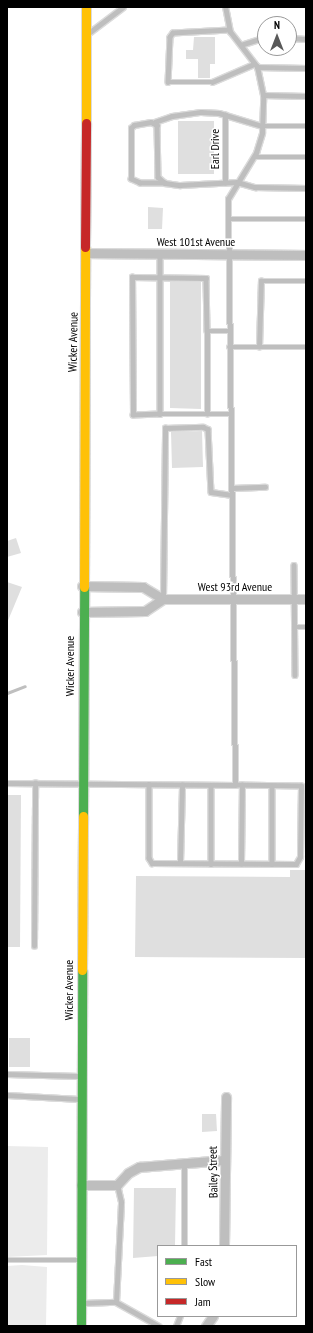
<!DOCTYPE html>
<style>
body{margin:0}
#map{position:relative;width:313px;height:1333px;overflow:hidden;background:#fff;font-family:"PT Sans Narrow",sans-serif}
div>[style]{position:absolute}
.green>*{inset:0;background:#ececec}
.stream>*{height:3px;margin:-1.5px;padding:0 1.5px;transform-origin:1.5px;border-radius:1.5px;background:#bfbfbf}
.building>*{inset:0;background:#dfdfdf}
.roads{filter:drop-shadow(1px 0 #dbdbdb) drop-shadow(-1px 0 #dbdbdb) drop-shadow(0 1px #dbdbdb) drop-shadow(0 -1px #dbdbdb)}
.lane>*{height:4.5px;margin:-2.25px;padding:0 2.25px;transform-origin:2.25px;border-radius:2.25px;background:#bebebe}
.street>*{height:9px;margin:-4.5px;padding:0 4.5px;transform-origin:4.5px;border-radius:4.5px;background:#bebebe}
.fast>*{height:9px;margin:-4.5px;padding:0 4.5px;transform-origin:4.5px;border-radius:4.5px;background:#4caf50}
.slow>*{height:9px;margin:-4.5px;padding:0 4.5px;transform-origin:4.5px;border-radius:4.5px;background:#ffc107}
.jam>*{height:9px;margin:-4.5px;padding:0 4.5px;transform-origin:4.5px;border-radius:4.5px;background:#c62828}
span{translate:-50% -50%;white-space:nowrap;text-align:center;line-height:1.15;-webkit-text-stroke:3px #fff;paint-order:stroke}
.street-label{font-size:12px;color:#000}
.frame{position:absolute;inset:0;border:8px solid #000;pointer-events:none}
.legend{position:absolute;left:157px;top:1245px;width:140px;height:72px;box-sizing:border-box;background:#fff;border:1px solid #999;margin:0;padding:5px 7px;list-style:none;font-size:12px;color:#000}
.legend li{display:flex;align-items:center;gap:8px;height:20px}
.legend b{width:20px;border:1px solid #999}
.north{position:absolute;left:257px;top:16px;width:40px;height:40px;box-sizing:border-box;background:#fff;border:1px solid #999;border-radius:50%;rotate:0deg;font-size:11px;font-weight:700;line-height:16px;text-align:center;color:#000}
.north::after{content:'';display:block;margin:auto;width:14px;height:18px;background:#595959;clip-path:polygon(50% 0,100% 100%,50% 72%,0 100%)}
</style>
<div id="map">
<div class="green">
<div style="clip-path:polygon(7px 1146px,48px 1147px,47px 1255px,7px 1257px)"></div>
<div style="clip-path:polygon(22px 1265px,47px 1267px,46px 1326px,7px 1326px,7px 1266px)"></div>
</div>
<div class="stream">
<div style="left:7px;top:693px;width:19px;rotate:-21deg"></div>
</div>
<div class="building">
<div style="clip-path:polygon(194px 37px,215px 37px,215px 64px,210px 64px,210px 78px,198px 78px,198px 59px,186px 59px,186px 50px,193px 50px)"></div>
<div style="clip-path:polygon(178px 121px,214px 121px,214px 174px,178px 174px)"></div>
<div style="clip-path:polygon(148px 207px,163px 208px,162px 229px,148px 229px)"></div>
<div style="clip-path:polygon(170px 281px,201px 282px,201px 409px,170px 408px)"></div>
<div style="clip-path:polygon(202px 431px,203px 467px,172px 468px,171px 432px)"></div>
<div style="clip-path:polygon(16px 538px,21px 553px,7px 557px,7px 541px)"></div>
<div style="clip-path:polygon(7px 582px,22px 587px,7px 623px)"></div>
<div style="clip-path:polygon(7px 795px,21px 795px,20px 947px,7px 947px)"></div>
<div style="clip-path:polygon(290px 870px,306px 870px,306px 958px,135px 957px,136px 876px,290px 877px)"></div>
<div style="clip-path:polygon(9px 1038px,30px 1038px,30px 1067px,9px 1067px)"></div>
<div style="clip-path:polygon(202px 1114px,216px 1114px,217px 1131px,202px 1132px)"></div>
<div style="clip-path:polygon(134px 1188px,176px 1188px,175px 1246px,158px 1246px,158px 1256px,133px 1258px)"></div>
</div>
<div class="roads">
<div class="lane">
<div style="left:229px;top:30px;width:56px;rotate:176.9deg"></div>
<div style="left:173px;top:33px;width:5px;rotate:127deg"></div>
<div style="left:170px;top:37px;width:45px;rotate:92.5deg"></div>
<div style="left:168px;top:82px;width:44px"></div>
<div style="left:212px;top:82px;width:46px;rotate:-23.2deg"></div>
<div style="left:90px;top:32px;width:41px;rotate:-37.1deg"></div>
<div style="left:289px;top:38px;width:17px;rotate:3deg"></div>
<div style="left:241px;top:45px;width:25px;rotate:-18deg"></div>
<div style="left:257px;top:67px;width:49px;rotate:1.2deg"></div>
<div style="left:263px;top:95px;width:43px;rotate:1.3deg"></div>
<div style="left:155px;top:122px;width:18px;rotate:-19deg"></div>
<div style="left:172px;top:116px;width:29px;rotate:-8deg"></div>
<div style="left:201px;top:112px;width:18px;rotate:3deg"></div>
<div style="left:219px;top:113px;width:45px;rotate:16.8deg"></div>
<div style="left:262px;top:126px;width:44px"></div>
<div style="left:255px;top:157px;width:51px"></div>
<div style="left:165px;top:183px;width:25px;rotate:180deg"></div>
<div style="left:140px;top:183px;width:10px;rotate:-156deg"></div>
<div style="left:131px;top:179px;width:51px;rotate:-90deg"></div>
<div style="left:131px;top:128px;width:4px;rotate:-45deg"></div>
<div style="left:134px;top:125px;width:17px;rotate:-10deg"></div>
<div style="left:151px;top:122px;width:7px;rotate:27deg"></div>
<div style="left:157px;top:125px;width:52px;rotate:88.9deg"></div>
<div style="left:158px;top:177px;width:9px;rotate:41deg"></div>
<div style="left:165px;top:183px;width:15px;rotate:8deg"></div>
<div style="left:180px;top:185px;width:57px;rotate:-3deg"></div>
<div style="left:237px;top:182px;width:19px;rotate:16deg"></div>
<div style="left:255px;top:187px;width:51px;rotate:1.1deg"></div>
<div style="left:225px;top:183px;width:68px;rotate:-90deg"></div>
<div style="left:228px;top:219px;width:78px"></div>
<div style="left:160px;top:254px;width:160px;rotate:90deg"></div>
<div style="left:160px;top:414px;width:71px"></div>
<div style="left:229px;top:347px;width:77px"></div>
<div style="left:259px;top:347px;width:66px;rotate:-88.3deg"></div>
<div style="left:261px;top:281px;width:45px"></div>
<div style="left:160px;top:414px;width:27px;rotate:178deg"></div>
<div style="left:133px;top:415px;width:138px;rotate:-90.4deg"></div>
<div style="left:132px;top:277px;width:74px;rotate:0.8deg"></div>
<div style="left:206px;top:278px;width:53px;rotate:88.9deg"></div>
<div style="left:207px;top:414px;width:83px;rotate:-90deg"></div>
<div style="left:207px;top:331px;width:22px"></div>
<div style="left:232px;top:488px;width:33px;rotate:-2deg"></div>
<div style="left:294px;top:565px;width:110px;rotate:89.5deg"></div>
<div style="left:163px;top:599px;width:171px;rotate:-89.3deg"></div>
<div style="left:165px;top:428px;width:38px;rotate:-2deg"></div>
<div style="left:203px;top:427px;width:5px;rotate:22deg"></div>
<div style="left:208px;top:429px;width:63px;rotate:87.3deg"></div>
<div style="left:211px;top:492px;width:21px;rotate:8deg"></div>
<div style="left:295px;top:627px;width:11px"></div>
<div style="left:7px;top:783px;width:228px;rotate:0.5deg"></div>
<div style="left:235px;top:785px;width:586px;rotate:-90.68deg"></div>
<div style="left:228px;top:199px;width:54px;rotate:-58.7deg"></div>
<div style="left:256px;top:153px;width:21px;rotate:-73deg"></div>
<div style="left:262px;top:133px;width:38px;rotate:-88deg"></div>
<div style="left:263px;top:95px;width:29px;rotate:-102deg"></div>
<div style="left:257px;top:67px;width:44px;rotate:-127.6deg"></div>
<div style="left:230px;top:32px;width:25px;rotate:-101deg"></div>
<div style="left:149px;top:784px;width:74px;rotate:90deg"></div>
<div style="left:149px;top:858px;width:6px;rotate:59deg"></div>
<div style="left:152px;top:863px;width:144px;rotate:0.4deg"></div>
<div style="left:296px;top:864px;width:8px;rotate:-60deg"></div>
<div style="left:300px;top:857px;width:71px;rotate:-89.2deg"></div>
<div style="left:301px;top:786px;width:66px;rotate:-179.1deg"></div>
<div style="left:211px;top:785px;width:79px;rotate:90deg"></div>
<div style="left:272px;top:786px;width:78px;rotate:90deg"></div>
<div style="left:180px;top:863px;width:78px;rotate:-88.5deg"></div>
<div style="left:241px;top:864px;width:79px;rotate:-89.3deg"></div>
<div style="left:34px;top:946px;width:163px;rotate:-89.6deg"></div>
<div style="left:7px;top:1074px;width:72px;rotate:1.6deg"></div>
<div style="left:7px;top:1095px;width:72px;rotate:3.2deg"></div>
<div style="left:184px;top:1246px;width:84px;rotate:-90deg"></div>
<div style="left:7px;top:1260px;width:71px"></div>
<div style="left:116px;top:1302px;width:49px;rotate:29.2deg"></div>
<div style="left:83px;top:1303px;width:33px;rotate:-2deg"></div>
<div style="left:116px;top:1302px;width:100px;rotate:-87.1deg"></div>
<div style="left:121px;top:1202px;width:17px;rotate:-103deg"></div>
<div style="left:176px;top:1326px;width:11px;rotate:-68deg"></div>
</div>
<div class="street">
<div style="left:86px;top:253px;width:220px;rotate:0.5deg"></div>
<div style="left:82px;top:586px;width:61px;rotate:0.9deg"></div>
<div style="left:143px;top:587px;width:23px;rotate:31deg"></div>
<div style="left:163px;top:599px;width:143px"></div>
<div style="left:82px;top:612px;width:63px;rotate:-0.9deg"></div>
<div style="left:145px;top:611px;width:22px;rotate:-34deg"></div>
<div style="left:81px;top:1185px;width:36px"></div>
<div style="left:117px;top:1185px;width:16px;rotate:-47deg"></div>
<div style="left:128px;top:1173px;width:13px;rotate:-29deg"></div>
<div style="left:139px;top:1167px;width:85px;rotate:-4.7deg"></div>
<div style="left:224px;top:1246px;width:149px;rotate:-89.2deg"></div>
<div style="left:206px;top:1326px;width:12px;rotate:-55deg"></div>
</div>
<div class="fast">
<div style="left:83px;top:816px;width:229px;rotate:-89.7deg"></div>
<div style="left:81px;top:1326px;width:356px;rotate:-89.8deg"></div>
</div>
<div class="slow">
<div style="left:86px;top:123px;width:116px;rotate:-90deg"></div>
<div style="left:84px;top:587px;width:340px;rotate:-89.8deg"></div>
<div style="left:82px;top:970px;width:154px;rotate:-89.6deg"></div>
</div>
<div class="jam">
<div style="left:85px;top:247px;width:124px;rotate:-89.5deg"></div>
</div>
</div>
<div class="street-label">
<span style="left:215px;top:149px;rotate:-90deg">Earl Drive</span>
<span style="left:196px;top:242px">West 101st Avenue</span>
<span style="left:73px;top:342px;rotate:-89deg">Wicker Avenue</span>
<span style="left:235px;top:587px">West 93rd Avenue</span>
<span style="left:70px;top:666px;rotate:-90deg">Wicker Avenue</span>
<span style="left:69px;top:990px;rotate:-90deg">Wicker Avenue</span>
<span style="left:213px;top:1172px;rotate:-91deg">Bailey Street</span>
</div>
<div class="frame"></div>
<ul class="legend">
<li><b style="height:5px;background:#4caf50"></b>Fast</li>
<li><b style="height:5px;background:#ffc107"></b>Slow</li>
<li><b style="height:5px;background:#c62828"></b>Jam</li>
</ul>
<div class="north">N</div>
</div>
